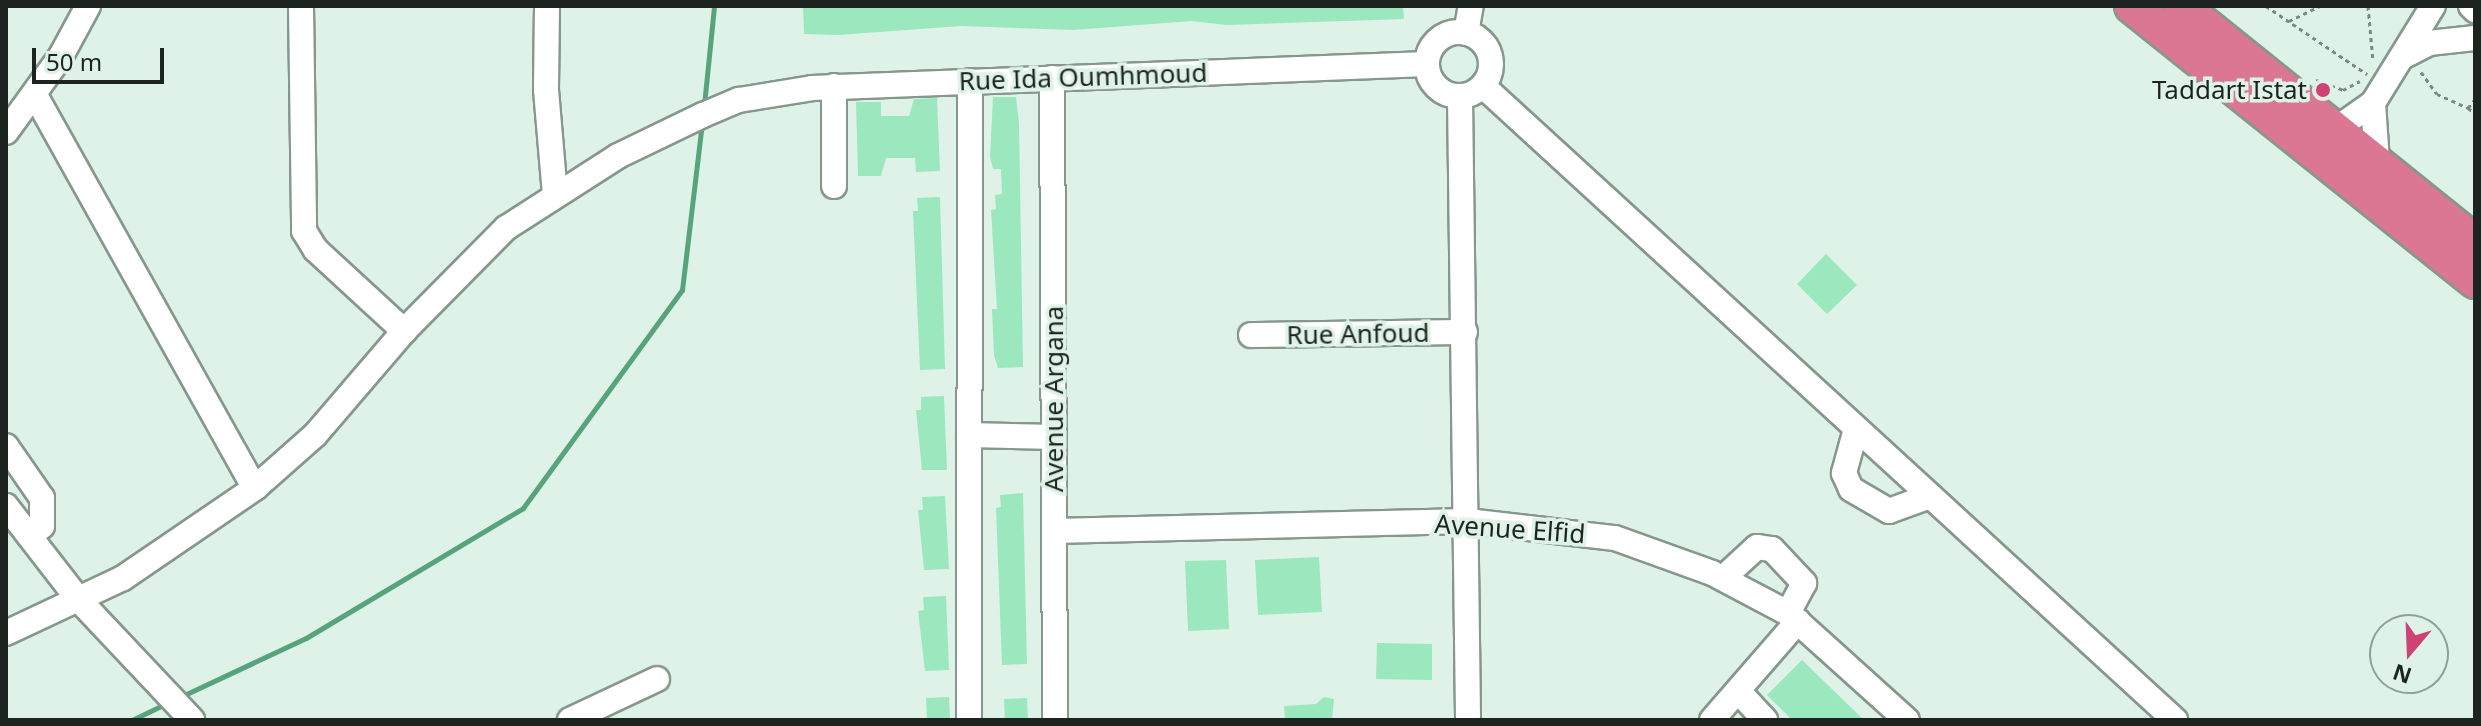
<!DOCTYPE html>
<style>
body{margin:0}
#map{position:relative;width:2481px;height:726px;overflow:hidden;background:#dff2e7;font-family:"Noto Sans",sans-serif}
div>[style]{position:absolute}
.stream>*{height:5px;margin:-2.5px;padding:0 2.5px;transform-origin:2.5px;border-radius:2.5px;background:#57a37c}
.building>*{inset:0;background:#9be7be}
.path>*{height:3px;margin-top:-1.5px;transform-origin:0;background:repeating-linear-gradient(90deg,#7b8881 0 4px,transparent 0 8px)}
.roads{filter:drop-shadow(2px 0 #86978d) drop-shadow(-2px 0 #86978d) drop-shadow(0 2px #86978d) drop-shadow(0 -2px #86978d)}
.minor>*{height:24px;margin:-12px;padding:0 12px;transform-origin:12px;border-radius:12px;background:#fff}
.minor>.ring{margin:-12px;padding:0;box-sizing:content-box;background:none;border:24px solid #fff;border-radius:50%}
.highway>*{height:34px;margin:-17px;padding:0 17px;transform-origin:17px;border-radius:17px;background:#db7793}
.dots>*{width:22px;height:22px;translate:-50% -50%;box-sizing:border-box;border:4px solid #dff2e7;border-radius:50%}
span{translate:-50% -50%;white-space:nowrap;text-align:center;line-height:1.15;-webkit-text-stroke:7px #dff2e7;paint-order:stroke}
.street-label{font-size:26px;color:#1d2420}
.poi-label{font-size:26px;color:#1d2420}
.right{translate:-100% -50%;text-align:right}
.frame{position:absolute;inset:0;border:8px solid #1d2420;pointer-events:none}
.north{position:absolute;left:2369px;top:614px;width:80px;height:80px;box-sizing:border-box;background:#dff2e7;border:2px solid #91a097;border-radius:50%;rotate:199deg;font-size:22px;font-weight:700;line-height:32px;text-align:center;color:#1d2420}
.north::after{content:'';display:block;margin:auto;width:28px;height:36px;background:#ce4274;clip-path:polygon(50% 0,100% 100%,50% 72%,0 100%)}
.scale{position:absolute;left:32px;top:48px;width:132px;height:36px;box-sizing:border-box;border:4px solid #1d2420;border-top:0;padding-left:10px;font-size:24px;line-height:28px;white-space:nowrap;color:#1d2420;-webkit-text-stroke:6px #dff2e7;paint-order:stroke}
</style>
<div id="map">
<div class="stream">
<div style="left:704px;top:105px;width:100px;rotate:-84.2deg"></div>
<div style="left:180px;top:697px;width:139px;rotate:-25.1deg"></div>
<div style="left:306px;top:638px;width:253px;rotate:-30.9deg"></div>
<div style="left:523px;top:508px;width:270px;rotate:-53.9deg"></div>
<div style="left:682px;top:290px;width:168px;rotate:-83.2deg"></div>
<div style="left:132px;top:720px;width:39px;rotate:-26deg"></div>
</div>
<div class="building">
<div style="clip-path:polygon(803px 6px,1403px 6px,1404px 19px,1226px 25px,1192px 21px,1073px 30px,961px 26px,838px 35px,804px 34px)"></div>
<div style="clip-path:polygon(993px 97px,1016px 97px,1019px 123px,1023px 367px,998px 368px,994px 355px,992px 309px,997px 309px,991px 210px,996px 209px,995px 195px,1002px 194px,1001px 169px,993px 169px,990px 157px)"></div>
<div style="clip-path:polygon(937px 98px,940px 171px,916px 172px,915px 158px,886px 158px,881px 176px,858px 176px,856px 102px,881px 102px,881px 116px,909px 116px,914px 99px)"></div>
<div style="clip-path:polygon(940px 197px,945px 369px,920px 370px,913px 211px,918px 211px,917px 198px)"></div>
<div style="clip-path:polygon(1826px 254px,1857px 285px,1827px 314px,1797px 284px)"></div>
<div style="clip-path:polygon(944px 396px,947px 470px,922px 470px,916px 410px,921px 410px,921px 397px)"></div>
<div style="clip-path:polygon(1023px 493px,1027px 664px,1002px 665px,996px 508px,1001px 507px,1000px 495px)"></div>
<div style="clip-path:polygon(945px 496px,949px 569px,924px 570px,918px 510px,923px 510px,922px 497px)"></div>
<div style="clip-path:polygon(1319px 557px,1322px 612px,1258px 615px,1255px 560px)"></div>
<div style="clip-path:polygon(1226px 560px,1229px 629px,1188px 631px,1185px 561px)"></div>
<div style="clip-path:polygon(946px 596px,949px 670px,925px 671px,918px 611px,924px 610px,923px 597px)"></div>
<div style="clip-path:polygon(1377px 643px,1432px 644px,1432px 680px,1376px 679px)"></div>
<div style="clip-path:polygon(1802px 660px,1864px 720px,1792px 720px,1767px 695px)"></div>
<div style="clip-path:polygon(949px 697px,950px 720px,927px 720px,926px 698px)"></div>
<div style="clip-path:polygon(1324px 697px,1334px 699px,1332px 720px,1285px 720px,1284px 706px,1316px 704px)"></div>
<div style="clip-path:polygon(1027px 698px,1028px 720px,1005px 720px,1004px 699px)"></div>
</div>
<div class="path">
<div style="left:2266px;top:6px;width:122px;rotate:34deg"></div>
<div style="left:2368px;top:6px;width:55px;rotate:84.8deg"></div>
<div style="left:2289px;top:21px;width:34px;rotate:-26deg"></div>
<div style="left:2421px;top:72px;width:27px;rotate:54deg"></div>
<div style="left:2437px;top:94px;width:34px;rotate:24deg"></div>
<div style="left:2468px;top:108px;width:11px;rotate:-52deg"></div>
<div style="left:2316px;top:80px;width:29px;rotate:20deg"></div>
<div style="left:2343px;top:90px;width:19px;rotate:-28deg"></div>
<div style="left:2468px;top:108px;width:9px;rotate:36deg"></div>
</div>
<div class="roads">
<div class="minor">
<div style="left:301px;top:6px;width:225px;rotate:89.2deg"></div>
<div style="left:304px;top:231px;width:22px;rotate:58deg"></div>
<div style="left:316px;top:250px;width:120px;rotate:42.6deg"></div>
<div style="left:547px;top:6px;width:84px;rotate:90.7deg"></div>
<div style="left:546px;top:90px;width:104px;rotate:85.1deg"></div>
<div style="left:2471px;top:6px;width:6px;rotate:45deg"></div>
<div class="ring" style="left:1427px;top:32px;width:40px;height:40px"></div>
<div style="left:1466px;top:33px;width:27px;rotate:-80deg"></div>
<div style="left:2402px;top:57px;width:30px;rotate:-27deg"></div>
<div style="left:2429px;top:43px;width:46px;rotate:-6.2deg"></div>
<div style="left:1052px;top:78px;width:642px;rotate:89.73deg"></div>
<div style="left:1483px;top:86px;width:939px;rotate:42.5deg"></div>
<div style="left:35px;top:95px;width:450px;rotate:60.8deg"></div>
<div style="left:1460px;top:97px;width:623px;rotate:89.26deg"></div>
<div style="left:2373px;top:103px;width:59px;rotate:86.1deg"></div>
<div style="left:2336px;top:129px;width:45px;rotate:-35.1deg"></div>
<div style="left:2373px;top:103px;width:114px;rotate:-58.3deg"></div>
<div style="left:6px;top:132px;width:94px;rotate:-54.1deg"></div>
<div style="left:61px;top:56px;width:57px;rotate:-61.6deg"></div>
<div style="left:834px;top:186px;width:100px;rotate:-90deg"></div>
<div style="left:1251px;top:335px;width:214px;rotate:-0.8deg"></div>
<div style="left:1856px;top:429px;width:46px;rotate:105.3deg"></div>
<div style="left:1844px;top:473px;width:17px;rotate:66deg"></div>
<div style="left:1851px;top:489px;width:44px;rotate:30.1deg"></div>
<div style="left:1889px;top:511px;width:44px;rotate:-20.1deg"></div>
<div style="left:969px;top:435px;width:85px;rotate:1.3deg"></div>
<div style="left:6px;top:446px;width:63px;rotate:55.3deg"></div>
<div style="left:42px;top:498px;width:28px;rotate:90deg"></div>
<div style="left:42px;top:526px;width:16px;rotate:142deg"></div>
<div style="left:6px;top:506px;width:119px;rotate:52.2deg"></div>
<div style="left:79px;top:600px;width:165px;rotate:46.7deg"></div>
<div style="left:1054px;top:531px;width:413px;rotate:-1.4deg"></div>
<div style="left:1467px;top:521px;width:149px;rotate:6.6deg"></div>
<div style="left:1615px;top:538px;width:103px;rotate:19.8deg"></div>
<div style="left:1712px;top:573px;width:86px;rotate:27.8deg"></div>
<div style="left:1788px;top:613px;width:160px;rotate:42deg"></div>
<div style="left:1723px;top:578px;width:46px;rotate:-42.4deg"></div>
<div style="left:1757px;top:547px;width:15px;rotate:8deg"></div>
<div style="left:1772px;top:549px;width:47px;rotate:46.7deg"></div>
<div style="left:1804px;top:583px;width:34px;rotate:118deg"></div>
<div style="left:6px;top:633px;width:129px;rotate:-25.2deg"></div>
<div style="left:123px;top:578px;width:160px;rotate:-34.3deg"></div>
<div style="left:255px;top:488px;width:80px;rotate:-41.5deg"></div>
<div style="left:315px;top:435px;width:137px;rotate:-49.4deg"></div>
<div style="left:404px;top:331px;width:145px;rotate:-45.3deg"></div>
<div style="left:506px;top:228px;width:133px;rotate:-32.7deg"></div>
<div style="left:618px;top:156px;width:94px;rotate:-25.8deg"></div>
<div style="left:703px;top:115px;width:39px;rotate:-23deg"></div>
<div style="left:739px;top:100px;width:74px;rotate:-9.3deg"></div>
<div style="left:812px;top:88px;width:615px;rotate:-2.23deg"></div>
<div style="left:1738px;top:691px;width:40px;rotate:47deg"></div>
<div style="left:570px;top:720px;width:96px;rotate:-25.2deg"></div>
<div style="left:969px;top:720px;width:639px;rotate:-89.91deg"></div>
<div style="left:1712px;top:720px;width:131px;rotate:-49deg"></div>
</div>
<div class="highway">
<div style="left:2132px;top:6px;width:440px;rotate:38.7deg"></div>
<div style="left:2181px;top:6px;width:377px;rotate:38.8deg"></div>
</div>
</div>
<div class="dots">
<div style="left:2323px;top:90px;background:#ce4274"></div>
</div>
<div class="street-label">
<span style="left:1083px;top:77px;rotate:-2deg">Rue Ida Oumhmoud</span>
<span style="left:1358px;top:334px;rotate:-1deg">Rue Anfoud</span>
<span style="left:1054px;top:399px;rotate:-90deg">Avenue Argana</span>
<span style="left:1510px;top:529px;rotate:4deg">Avenue Elfid</span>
</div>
<div class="poi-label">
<span class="right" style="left:2307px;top:90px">Taddart Istat</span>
</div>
<div class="frame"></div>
<div class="north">N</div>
<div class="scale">50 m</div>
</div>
